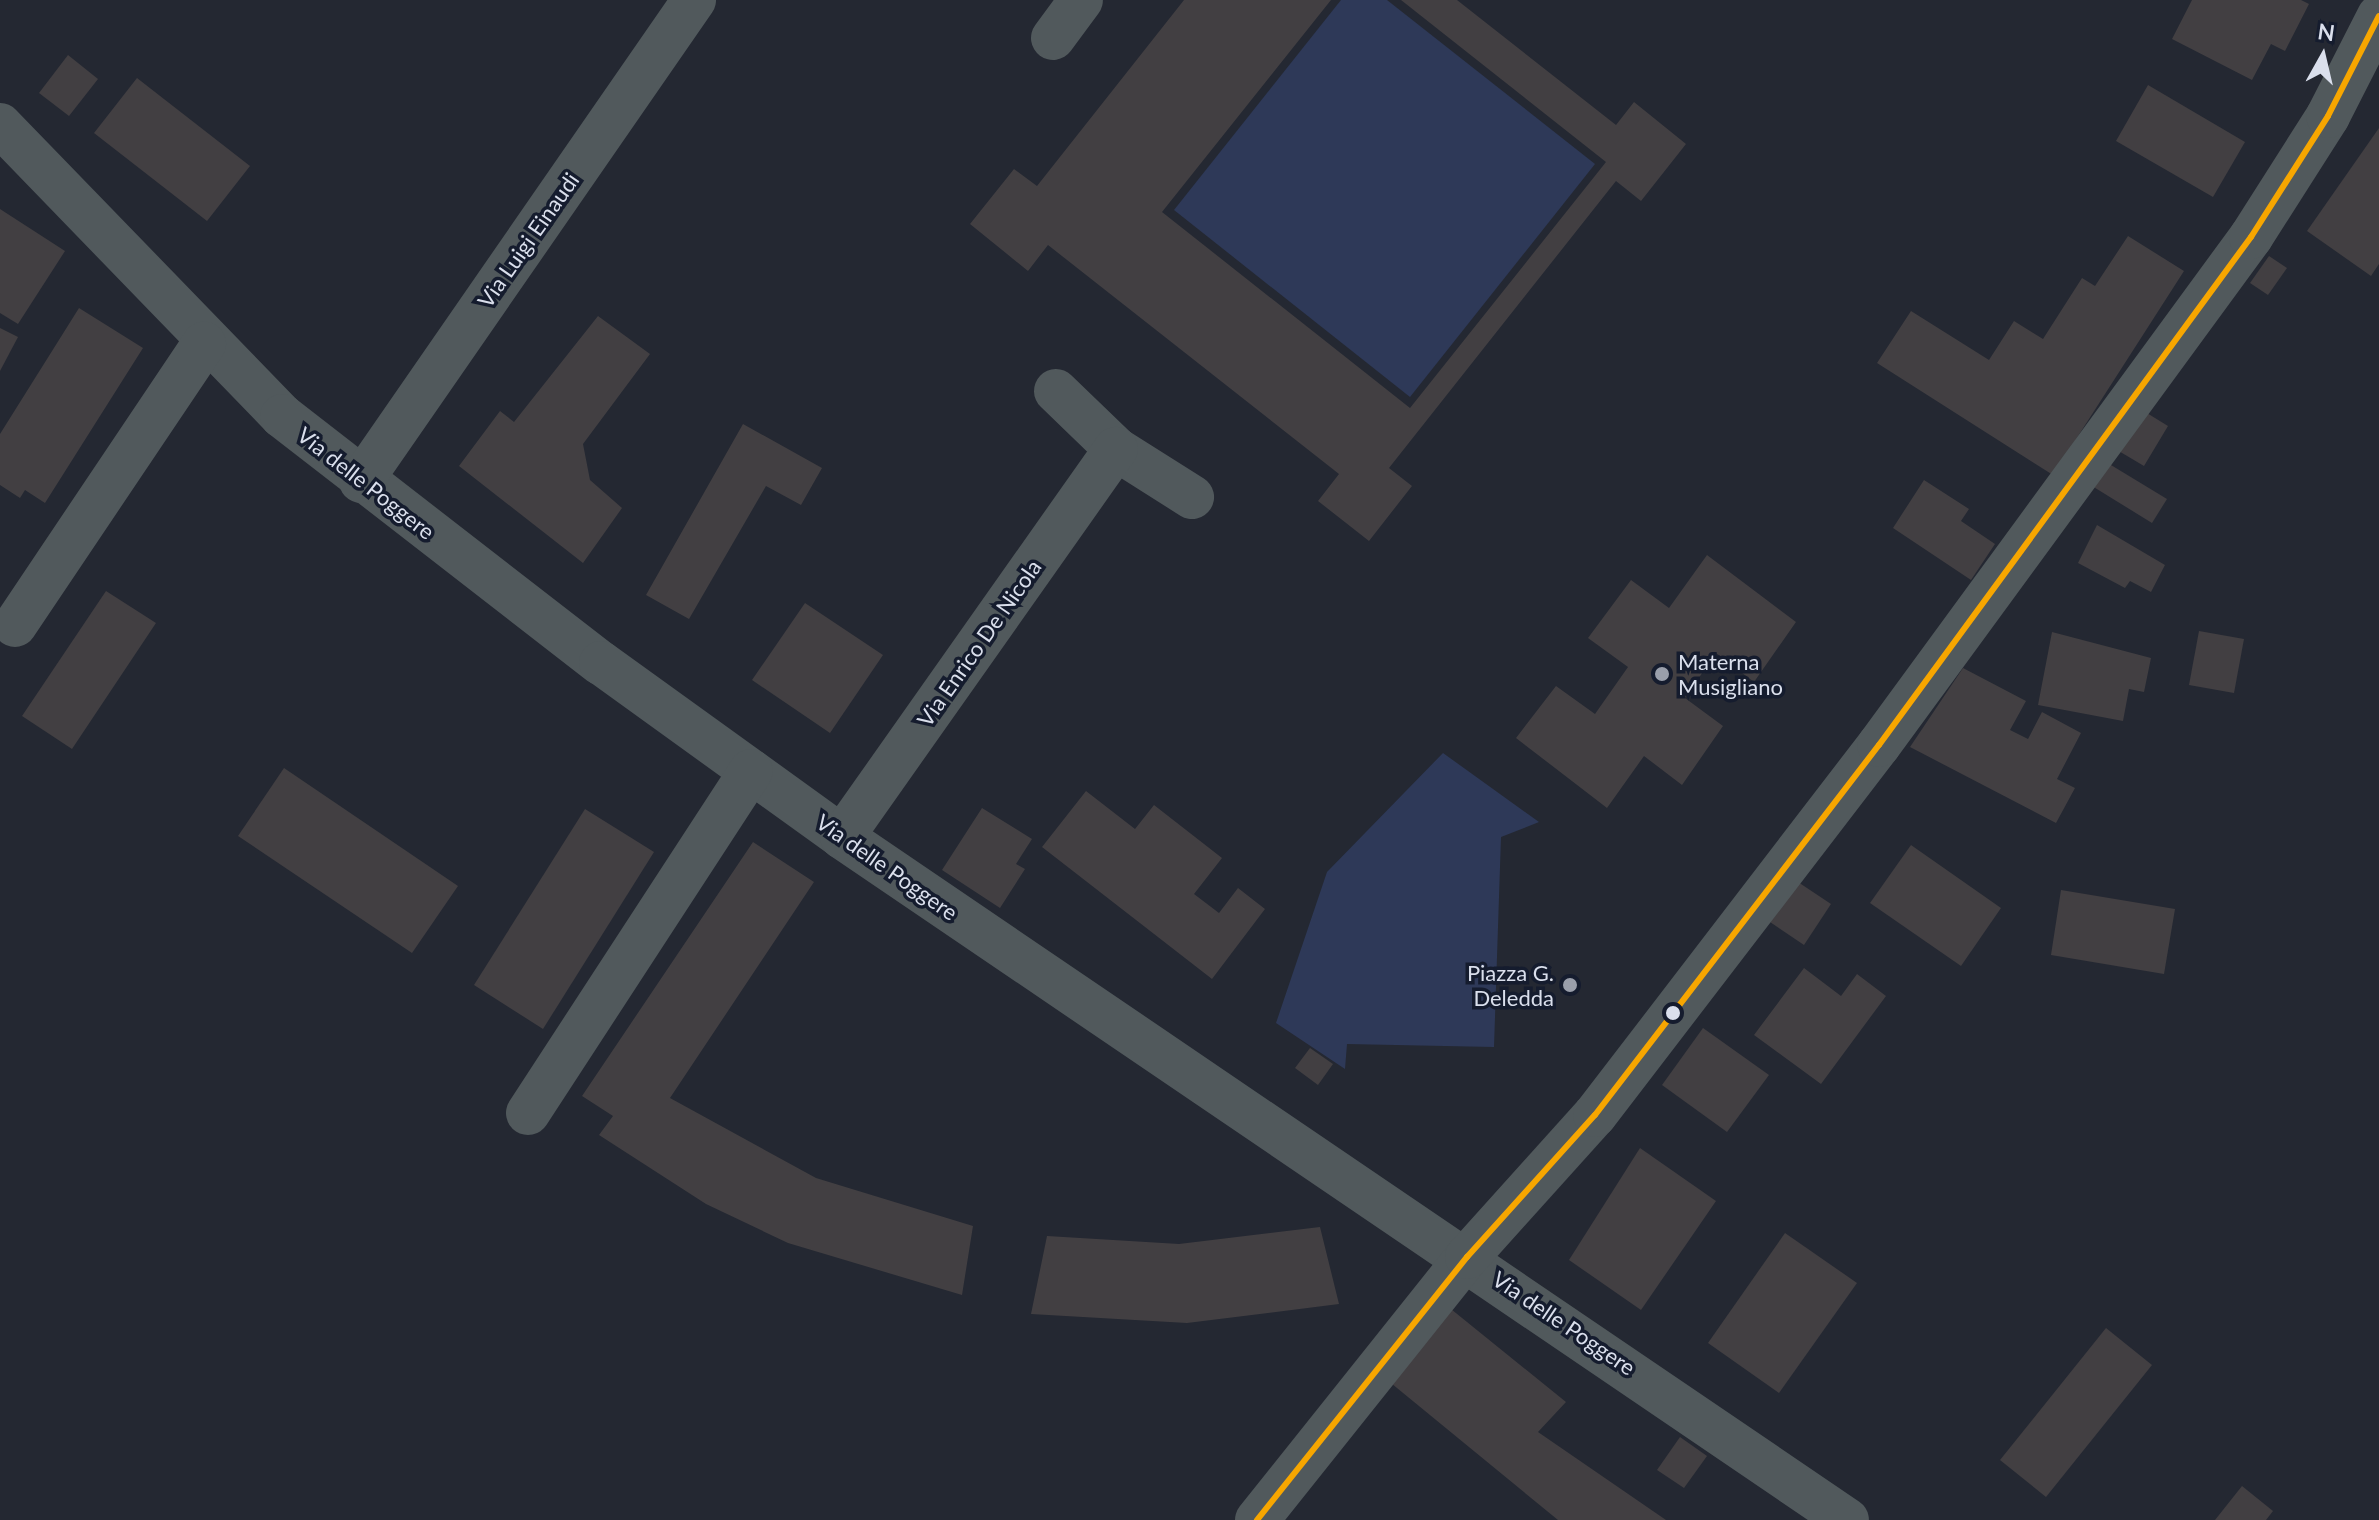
<!DOCTYPE html>
<style>
body{margin:0}
#map{position:relative;width:2379px;height:1520px;overflow:hidden;background:#242832;font-family:Lato,sans-serif}
div>[style]{position:absolute}
.green>*{inset:0;background:#2e3958}
.building>*{inset:0;background:#423f42}
.minor>*{height:44px;margin:-22px;padding:0 22px;transform-origin:22px;border-radius:22px;background:#51595c}
.bus-1>*{height:6px;margin:-3px;padding:0 3px;transform-origin:3px;border-radius:3px;background:#f7a600}
.dots>*{width:22px;height:22px;translate:-50% -50%;box-sizing:border-box;border:4px solid #151c2e;border-radius:50%}
span{translate:-50% -50%;white-space:nowrap;text-align:center;line-height:1.15;-webkit-text-stroke:7px #151c2e;paint-order:stroke}
.street-label{font-size:22px;color:#dadfec}
.poi-label{font-size:22px;color:#dadfec}
.left{translate:0 -50%;text-align:left}
.right{translate:-100% -50%;text-align:right}
.north{position:absolute;left:2283px;top:16px;width:80px;height:80px;-webkit-text-stroke:6px #151c2e;paint-order:stroke;rotate:8deg;font-size:22px;font-weight:700;line-height:32px;text-align:center;color:#dadfec}
.north::after{content:'';display:block;margin:auto;width:28px;height:36px;background:#dadfec;clip-path:polygon(50% 0,100% 100%,50% 72%,0 100%)}
</style>
<div id="map">
<div class="green">
<div style="clip-path:polygon(1341px 0,1387px 0,1595px 164px,1410px 397px,1174px 210px)"></div>
<div style="clip-path:polygon(1443px 753px,1539px 822px,1501px 837px,1494px 1047px,1347px 1044px,1345px 1069px,1276px 1023px,1327px 872px)"></div>
</div>
<div class="building">
<div style="clip-path:polygon(1184px 0,1331px 0,1162px 212px,1410px 408px,1606px 162px,1401px 0,1457px 0,1616px 125px,1634px 102px,1686px 144px,1641px 201px,1616px 181px,1389px 468px,1412px 486px,1369px 541px,1318px 501px,1339px 474px,1048px 245px,1028px 271px,970px 224px,1014px 169px,1037px 186px)"></div>
<div style="clip-path:polygon(2192px 0,2301px 0,2309px 4px,2285px 51px,2271px 44px,2252px 80px,2172px 39px)"></div>
<div style="clip-path:polygon(68px 55px,98px 79px,69px 116px,39px 93px)"></div>
<div style="clip-path:polygon(137px 78px,250px 166px,207px 221px,94px 133px)"></div>
<div style="clip-path:polygon(2148px 85px,2245px 142px,2213px 197px,2116px 141px)"></div>
<div style="clip-path:polygon(2379px 128px,2379px 264px,2371px 276px,2307px 231px)"></div>
<div style="clip-path:polygon(0 209px,65px 251px,18px 324px,0 313px)"></div>
<div style="clip-path:polygon(2128px 236px,2184px 271px,2053px 475px,1877px 363px,1911px 311px,1989px 360px,2014px 321px,2043px 339px,2082px 278px,2095px 286px)"></div>
<div style="clip-path:polygon(2269px 256px,2287px 268px,2268px 295px,2250px 283px)"></div>
<div style="clip-path:polygon(79px 308px,143px 348px,45px 503px,25px 490px,20px 498px,0 485px,0 434px)"></div>
<div style="clip-path:polygon(598px 316px,650px 354px,583px 444px,590px 480px,622px 508px,583px 563px,459px 466px,500px 411px,514px 422px)"></div>
<div style="clip-path:polygon(0 328px,18px 337px,0 371px)"></div>
<div style="clip-path:polygon(2142px 410px,2168px 426px,2144px 466px,2117px 450px)"></div>
<div style="clip-path:polygon(743px 424px,822px 468px,801px 505px,766px 486px,689px 619px,646px 595px)"></div>
<div style="clip-path:polygon(2106px 462px,2167px 499px,2152px 523px,2092px 486px)"></div>
<div style="clip-path:polygon(1924px 480px,1969px 509px,1961px 521px,1995px 544px,1971px 580px,1893px 528px)"></div>
<div style="clip-path:polygon(2097px 525px,2165px 565px,2151px 592px,2130px 581px,2125px 588px,2078px 563px)"></div>
<div style="clip-path:polygon(1707px 555px,1796px 622px,1754px 682px,1716px 653px,1685px 698px,1723px 726px,1682px 785px,1644px 756px,1607px 808px,1516px 738px,1556px 686px,1595px 714px,1628px 667px,1588px 638px,1631px 580px,1669px 608px)"></div>
<div style="clip-path:polygon(106px 591px,156px 623px,72px 749px,22px 716px)"></div>
<div style="clip-path:polygon(805px 603px,883px 655px,830px 733px,752px 680px)"></div>
<div style="clip-path:polygon(2199px 631px,2244px 639px,2234px 693px,2189px 685px)"></div>
<div style="clip-path:polygon(2052px 632px,2151px 658px,2144px 692px,2129px 689px,2123px 721px,2038px 705px)"></div>
<div style="clip-path:polygon(1963px 668px,2026px 701px,2010px 730px,2028px 739px,2042px 712px,2081px 733px,2057px 779px,2075px 788px,2056px 823px,1910px 747px)"></div>
<div style="clip-path:polygon(284px 768px,458px 886px,412px 953px,238px 836px)"></div>
<div style="clip-path:polygon(1086px 791px,1135px 829px,1154px 805px,1222px 858px,1194px 894px,1219px 913px,1238px 888px,1265px 909px,1212px 979px,1042px 847px)"></div>
<div style="clip-path:polygon(982px 808px,1032px 839px,1016px 864px,1025px 869px,1000px 908px,942px 870px)"></div>
<div style="clip-path:polygon(585px 809px,654px 852px,543px 1029px,474px 985px)"></div>
<div style="clip-path:polygon(753px 842px,814px 882px,670px 1098px,816px 1178px,973px 1226px,962px 1295px,788px 1243px,706px 1204px,599px 1135px,613px 1116px,582px 1096px)"></div>
<div style="clip-path:polygon(1911px 845px,2001px 908px,1961px 966px,1870px 903px)"></div>
<div style="clip-path:polygon(1795px 880px,1831px 904px,1804px 945px,1767px 920px)"></div>
<div style="clip-path:polygon(2061px 890px,2175px 909px,2164px 974px,2051px 955px)"></div>
<div style="clip-path:polygon(1804px 968px,1841px 996px,1857px 974px,1886px 996px,1821px 1084px,1754px 1035px)"></div>
<div style="clip-path:polygon(1703px 1028px,1769px 1075px,1727px 1132px,1662px 1085px)"></div>
<div style="clip-path:polygon(1310px 1048px,1333px 1064px,1318px 1085px,1295px 1068px)"></div>
<div style="clip-path:polygon(1640px 1148px,1716px 1201px,1641px 1310px,1569px 1260px)"></div>
<div style="clip-path:polygon(1320px 1227px,1339px 1304px,1187px 1323px,1031px 1314px,1047px 1236px,1179px 1244px)"></div>
<div style="clip-path:polygon(1785px 1233px,1857px 1283px,1779px 1393px,1708px 1343px)"></div>
<div style="clip-path:polygon(1446px 1305px,1566px 1402px,1538px 1432px,1666px 1520px,1558px 1520px,1386px 1379px)"></div>
<div style="clip-path:polygon(2106px 1328px,2152px 1365px,2046px 1497px,2000px 1460px)"></div>
<div style="clip-path:polygon(1680px 1437px,1707px 1456px,1684px 1488px,1657px 1470px)"></div>
<div style="clip-path:polygon(2242px 1486px,2273px 1511px,2266px 1520px,2215px 1520px)"></div>
</div>
<div class="minor">
<div style="left:1053px;top:38px;width:47px;rotate:-53.6deg"></div>
<div style="left:0;top:125px;width:405px;rotate:45.9deg"></div>
<div style="left:282px;top:416px;width:403px;rotate:37.8deg"></div>
<div style="left:601px;top:663px;width:297px;rotate:35.8deg"></div>
<div style="left:842px;top:837px;width:1215px;rotate:34.2deg"></div>
<div style="left:1056px;top:391px;width:83px;rotate:44deg"></div>
<div style="left:1116px;top:449px;width:90px;rotate:32.3deg"></div>
<div style="left:361px;top:481px;width:585px;rotate:-55.3deg"></div>
<div style="left:15px;top:625px;width:339px;rotate:-56.1deg"></div>
<div style="left:842px;top:837px;width:475px;rotate:-54.8deg"></div>
<div style="left:528px;top:1113px;width:408px;rotate:-56.9deg"></div>
<div style="left:1257px;top:1520px;width:337px;rotate:-51.4deg"></div>
<div style="left:1467px;top:1257px;width:191px;rotate:-48deg"></div>
<div style="left:1595px;top:1115px;width:466px;rotate:-52.5deg"></div>
<div style="left:1879px;top:745px;width:630px;rotate:-53.79deg"></div>
<div style="left:2251px;top:237px;width:143px;rotate:-57.5deg"></div>
<div style="left:2328px;top:116px;width:112px;rotate:-63deg"></div>
</div>
<div class="bus-1">
<div style="left:1257px;top:1520px;width:337px;rotate:-51.4deg"></div>
<div style="left:1467px;top:1257px;width:191px;rotate:-48deg"></div>
<div style="left:1595px;top:1115px;width:466px;rotate:-52.5deg"></div>
<div style="left:1879px;top:745px;width:630px;rotate:-53.79deg"></div>
<div style="left:2251px;top:237px;width:143px;rotate:-57.5deg"></div>
<div style="left:2328px;top:116px;width:112px;rotate:-63deg"></div>
</div>
<div class="dots">
<div style="left:1662px;top:674px;background:#9a9fab"></div>
<div style="left:1570px;top:985px;background:#9a9fab"></div>
<div style="left:1673px;top:1013px;background:#dadfec"></div>
</div>
<div class="street-label">
<span style="left:528px;top:240px;rotate:-55deg">Via Luigi Einaudi</span>
<span style="left:366px;top:483px;rotate:38deg">Via delle Poggere</span>
<span style="left:979px;top:643px;rotate:-55deg">Via Enrico De Nicola</span>
<span style="left:887px;top:867px;rotate:35deg">Via delle Poggere</span>
<span style="left:1564px;top:1323px;rotate:34deg">Via delle Poggere</span>
</div>
<div class="poi-label">
<span class="left" style="left:1678px;top:674px">Materna<br>Musigliano</span>
<span class="right" style="left:1554px;top:985px">Piazza G.<br>Deledda</span>
</div>
<div class="north">N</div>
</div>
